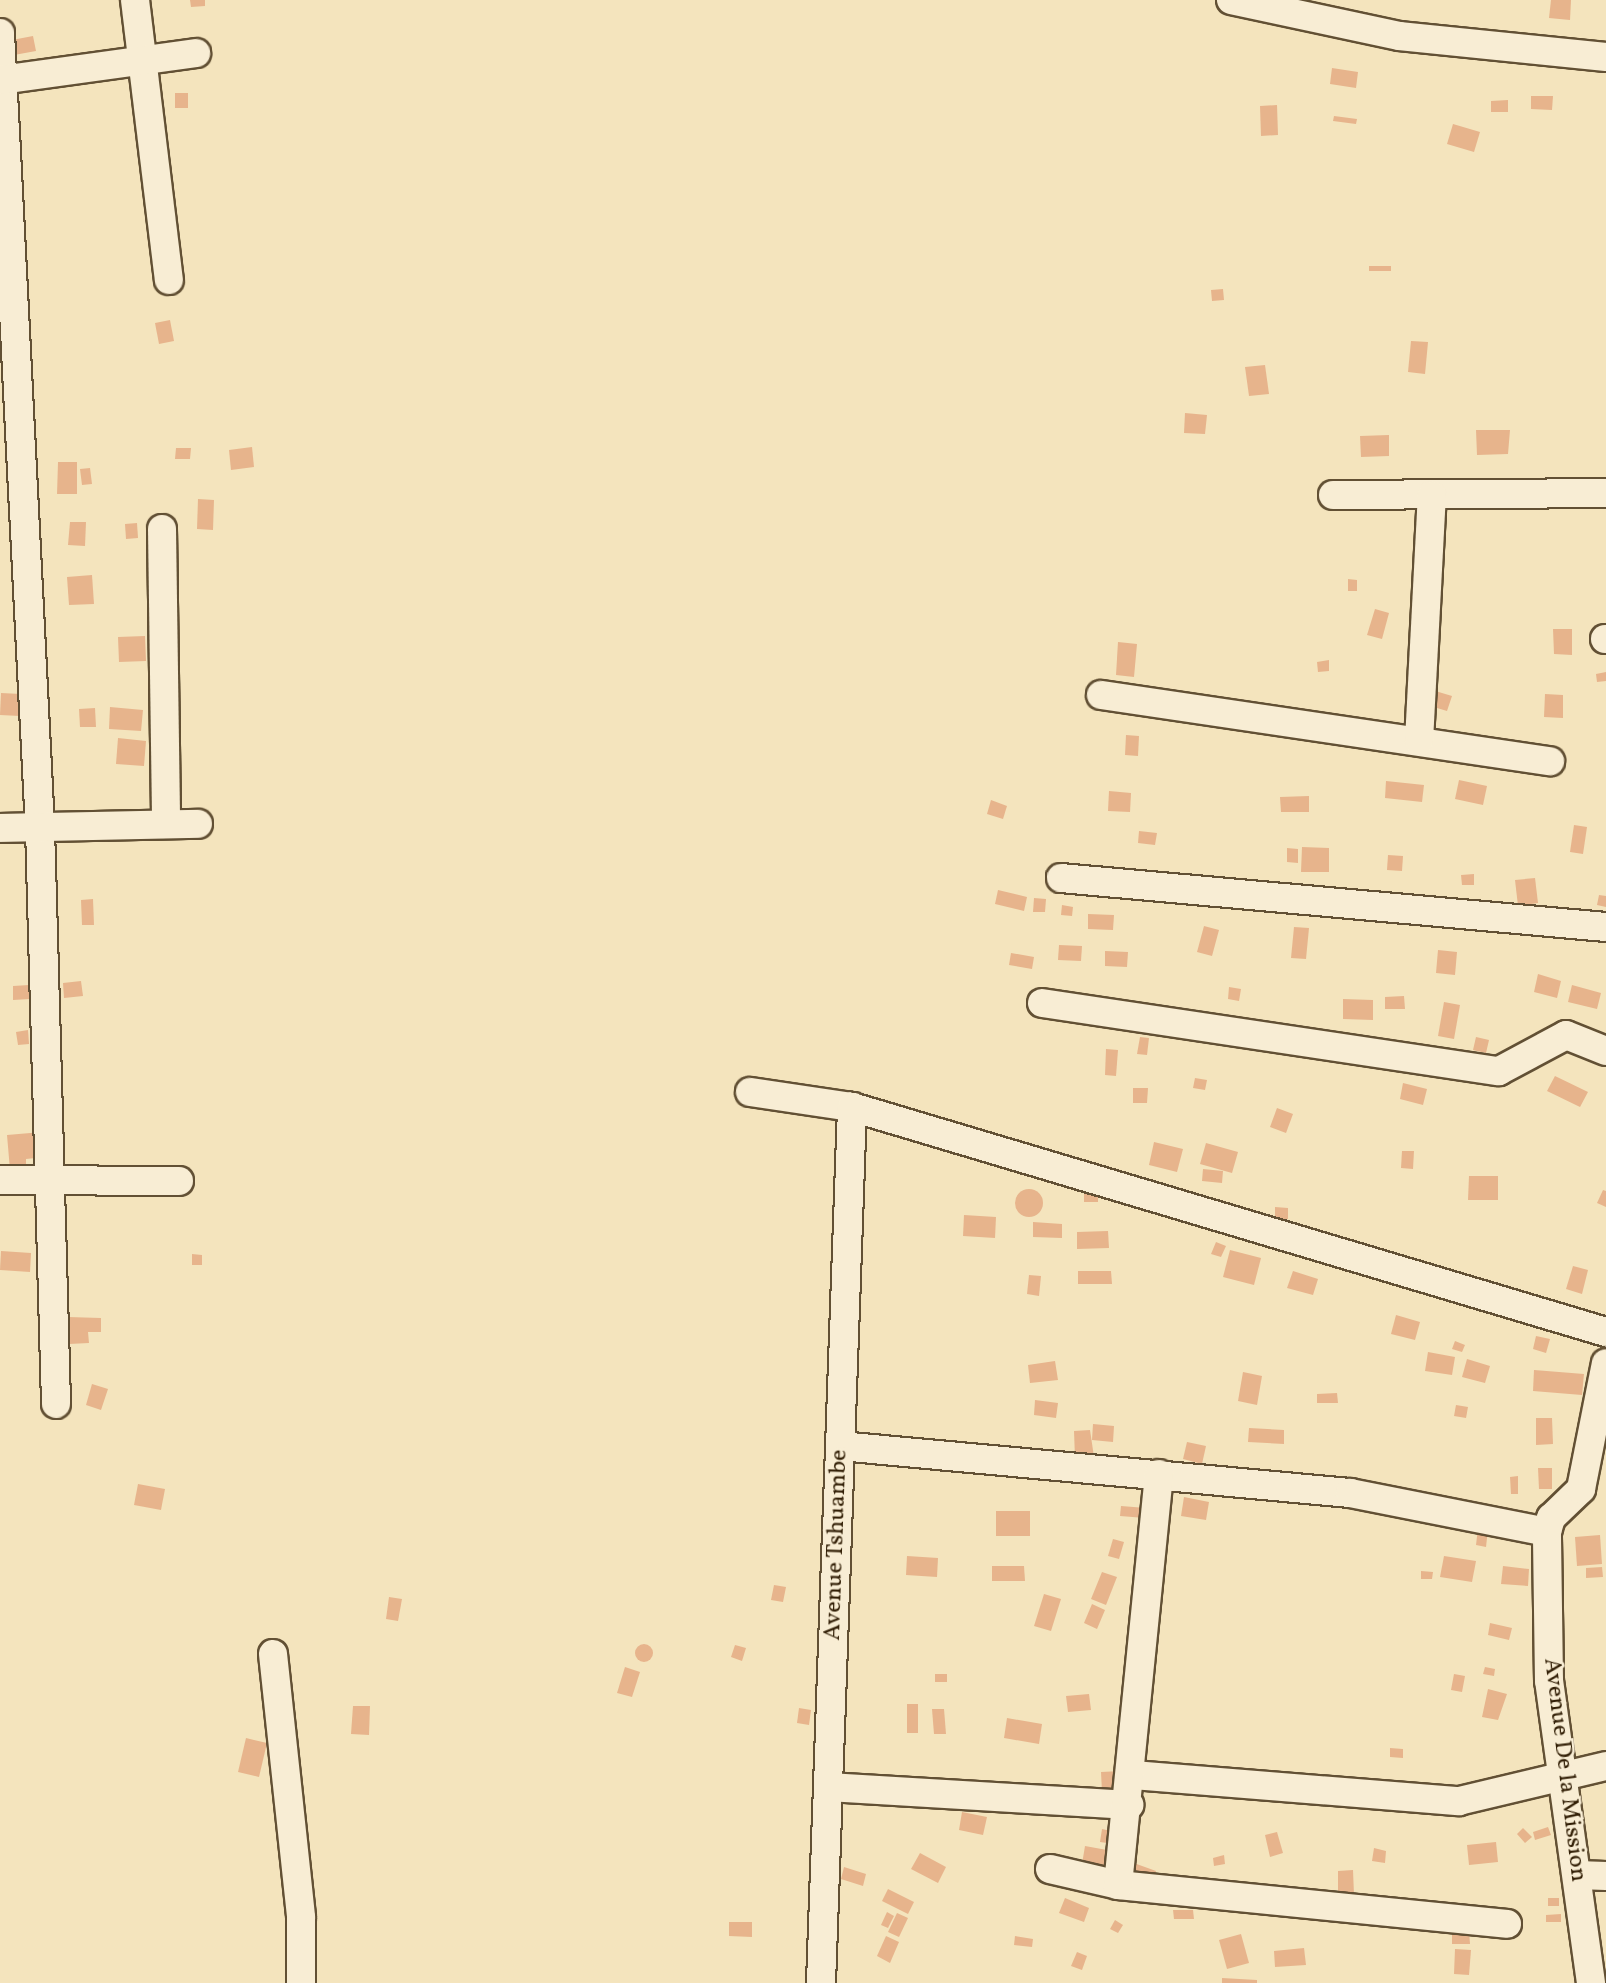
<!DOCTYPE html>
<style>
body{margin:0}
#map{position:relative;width:1606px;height:1983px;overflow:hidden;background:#f4e4bd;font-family:Vollkorn,serif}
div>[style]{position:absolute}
.building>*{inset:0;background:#e7b48c}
.round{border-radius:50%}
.roads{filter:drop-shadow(2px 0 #625034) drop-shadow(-2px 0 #625034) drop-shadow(0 2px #625034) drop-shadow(0 -2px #625034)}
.minor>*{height:28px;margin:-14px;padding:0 14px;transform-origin:14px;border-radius:14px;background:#f8edd4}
span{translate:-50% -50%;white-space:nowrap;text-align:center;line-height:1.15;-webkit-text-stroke:5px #f8edd4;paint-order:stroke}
.street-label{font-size:24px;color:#321f06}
</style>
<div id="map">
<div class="building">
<div style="clip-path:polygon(190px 0,205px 0,205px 6px,191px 7px)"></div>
<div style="clip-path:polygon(1551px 0,1571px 0,1570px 20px,1549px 18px)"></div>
<div style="clip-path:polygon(33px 36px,36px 51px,14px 55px,12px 40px)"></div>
<div style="clip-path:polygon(1332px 68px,1358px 72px,1356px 88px,1330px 84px)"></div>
<div style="clip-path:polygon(175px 93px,188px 93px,188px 108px,175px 108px)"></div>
<div style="clip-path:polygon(1531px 96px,1553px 96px,1552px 110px,1531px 109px)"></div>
<div style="clip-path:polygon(1508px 100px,1508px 112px,1491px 112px,1491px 101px)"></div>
<div style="clip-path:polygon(1277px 105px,1278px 135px,1261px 136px,1260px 106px)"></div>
<div style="clip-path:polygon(1334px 116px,1357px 119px,1356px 124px,1333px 121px)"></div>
<div style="clip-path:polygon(1453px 124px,1480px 132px,1474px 152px,1447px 144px)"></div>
<div style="clip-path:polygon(1369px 266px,1391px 266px,1391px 271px,1369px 271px)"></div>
<div style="clip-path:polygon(1223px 289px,1224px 300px,1212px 301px,1211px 290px)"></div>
<div style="clip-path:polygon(170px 320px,174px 341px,159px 344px,155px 323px)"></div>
<div style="clip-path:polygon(1411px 341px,1428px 342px,1425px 374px,1408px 372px)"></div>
<div style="clip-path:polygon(1265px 365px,1269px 394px,1249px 396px,1245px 367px)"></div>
<div style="clip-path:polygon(1185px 413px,1207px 415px,1205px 434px,1184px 433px)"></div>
<div style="clip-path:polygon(1476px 430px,1510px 430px,1508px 454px,1477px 455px)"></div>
<div style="clip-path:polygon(1389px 435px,1389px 456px,1361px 457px,1360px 436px)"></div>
<div style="clip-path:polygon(252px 447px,254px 467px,231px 470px,229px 450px)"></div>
<div style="clip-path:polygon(176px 448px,191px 448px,190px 459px,175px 459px)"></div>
<div style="clip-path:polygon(58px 462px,77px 462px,77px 494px,57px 494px)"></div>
<div style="clip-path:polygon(90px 468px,92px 484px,82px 485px,80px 469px)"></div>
<div style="clip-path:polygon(198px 499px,214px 500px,213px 530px,197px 529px)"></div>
<div style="clip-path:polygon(70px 522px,86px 522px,85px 546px,68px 545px)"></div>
<div style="clip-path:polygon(137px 523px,138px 538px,126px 539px,125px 524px)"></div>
<div style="clip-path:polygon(92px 575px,94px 604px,69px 605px,67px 577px)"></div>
<div style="clip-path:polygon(1348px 579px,1357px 580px,1357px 591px,1348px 591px)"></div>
<div style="clip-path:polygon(1375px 609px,1389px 613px,1382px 639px,1367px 635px)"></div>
<div style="clip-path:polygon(1553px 629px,1572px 629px,1572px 655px,1554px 654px)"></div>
<div style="clip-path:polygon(145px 636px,146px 661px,119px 662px,118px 637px)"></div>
<div style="clip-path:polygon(1118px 642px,1137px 644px,1134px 677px,1116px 675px)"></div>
<div style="clip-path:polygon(1329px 660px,1329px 671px,1318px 672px,1317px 662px)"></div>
<div style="clip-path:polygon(1606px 672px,1606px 681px,1597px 682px,1596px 674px)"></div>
<div style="clip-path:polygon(1432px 690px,1452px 696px,1447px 711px,1427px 705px)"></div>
<div style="clip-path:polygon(1px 693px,21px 694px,20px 716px,0 715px)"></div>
<div style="clip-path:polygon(1545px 694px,1563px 695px,1563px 718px,1544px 717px)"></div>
<div style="clip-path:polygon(110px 707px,143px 710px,141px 731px,109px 729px)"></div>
<div style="clip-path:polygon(95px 708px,96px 727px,80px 727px,79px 709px)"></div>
<div style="clip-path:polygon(1126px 735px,1139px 736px,1138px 756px,1125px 755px)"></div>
<div style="clip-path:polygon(118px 738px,146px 741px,144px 766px,116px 764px)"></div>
<div style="clip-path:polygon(1459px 780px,1487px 786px,1483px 805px,1455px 799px)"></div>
<div style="clip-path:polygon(1386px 781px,1424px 785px,1422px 802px,1385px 798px)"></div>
<div style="clip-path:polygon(1109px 791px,1131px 793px,1130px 812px,1108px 811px)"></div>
<div style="clip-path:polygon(1309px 796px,1309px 812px,1281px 812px,1280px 797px)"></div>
<div style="clip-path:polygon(991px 800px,1007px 806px,1003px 819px,987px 814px)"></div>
<div style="clip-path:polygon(1574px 825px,1587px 827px,1583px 854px,1570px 852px)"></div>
<div style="clip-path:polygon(1139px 831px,1157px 833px,1155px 845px,1138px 843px)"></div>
<div style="clip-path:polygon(1302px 847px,1329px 848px,1329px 872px,1301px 872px)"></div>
<div style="clip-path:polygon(1287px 848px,1298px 849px,1298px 863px,1287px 862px)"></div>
<div style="clip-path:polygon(1388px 855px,1403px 856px,1402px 871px,1387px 870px)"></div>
<div style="clip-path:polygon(1474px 874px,1474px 885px,1462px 885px,1461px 875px)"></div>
<div style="clip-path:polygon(1535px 878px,1538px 903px,1518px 906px,1515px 880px)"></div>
<div style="clip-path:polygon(998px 890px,1027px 897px,1024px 911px,995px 904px)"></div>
<div style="clip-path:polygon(1599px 895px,1606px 896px,1606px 907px,1597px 905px)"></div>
<div style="clip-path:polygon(1034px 898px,1046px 899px,1045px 912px,1033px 912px)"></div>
<div style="clip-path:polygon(93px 899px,94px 925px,82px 925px,81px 900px)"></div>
<div style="clip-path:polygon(1062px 905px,1073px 907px,1072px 916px,1061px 915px)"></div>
<div style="clip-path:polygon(1088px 914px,1114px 915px,1113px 930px,1088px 929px)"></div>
<div style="clip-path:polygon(1204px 926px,1219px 930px,1212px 956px,1197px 952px)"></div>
<div style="clip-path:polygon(1294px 927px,1309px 928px,1306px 959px,1291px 958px)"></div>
<div style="clip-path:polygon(1059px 945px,1082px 946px,1081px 961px,1058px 960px)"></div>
<div style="clip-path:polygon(1438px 950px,1457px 952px,1455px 975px,1436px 973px)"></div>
<div style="clip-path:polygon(1105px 951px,1128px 952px,1127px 967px,1105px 966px)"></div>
<div style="clip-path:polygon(1011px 953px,1034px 957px,1032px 969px,1009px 965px)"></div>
<div style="clip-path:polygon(1538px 974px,1561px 981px,1557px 998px,1534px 992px)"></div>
<div style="clip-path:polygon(81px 981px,83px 996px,64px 998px,63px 983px)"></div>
<div style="clip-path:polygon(29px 985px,30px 999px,13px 1000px,13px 986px)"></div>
<div style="clip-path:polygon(1572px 985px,1601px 993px,1597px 1009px,1568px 1002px)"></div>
<div style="clip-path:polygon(1229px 987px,1241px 989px,1239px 1001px,1228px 999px)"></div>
<div style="clip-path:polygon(1404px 996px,1405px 1009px,1385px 1009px,1385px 997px)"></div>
<div style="clip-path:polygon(1343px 999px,1373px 1000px,1373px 1020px,1343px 1019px)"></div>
<div style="clip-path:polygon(1444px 1002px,1460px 1005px,1454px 1039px,1438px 1036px)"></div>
<div style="clip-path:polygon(28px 1030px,29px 1044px,18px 1045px,16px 1032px)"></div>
<div style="clip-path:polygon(1140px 1037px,1149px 1038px,1147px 1055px,1137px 1054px)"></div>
<div style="clip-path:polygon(1476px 1037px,1489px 1040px,1486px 1053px,1473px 1050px)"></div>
<div style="clip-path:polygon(1106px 1049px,1118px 1050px,1116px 1076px,1105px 1075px)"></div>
<div style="clip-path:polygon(1555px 1076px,1588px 1092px,1580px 1107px,1547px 1091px)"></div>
<div style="clip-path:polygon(1195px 1078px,1207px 1080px,1205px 1090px,1193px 1088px)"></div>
<div style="clip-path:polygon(1403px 1083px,1427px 1089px,1423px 1105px,1400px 1099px)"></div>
<div style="clip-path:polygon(1133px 1088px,1148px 1088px,1147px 1103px,1133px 1103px)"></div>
<div style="clip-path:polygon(1277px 1108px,1293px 1114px,1286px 1133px,1270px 1127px)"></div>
<div style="clip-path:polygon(42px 1132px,45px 1157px,26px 1159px,26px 1169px,10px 1170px,7px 1135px)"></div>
<div style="clip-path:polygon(1154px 1142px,1183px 1149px,1177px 1172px,1149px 1165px)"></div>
<div style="clip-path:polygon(1206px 1143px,1238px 1152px,1232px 1173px,1200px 1164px)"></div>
<div style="clip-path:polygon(1402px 1151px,1414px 1151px,1413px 1169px,1401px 1168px)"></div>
<div style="clip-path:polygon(1203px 1169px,1223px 1171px,1222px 1183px,1202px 1181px)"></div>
<div style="clip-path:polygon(1469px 1176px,1498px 1176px,1498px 1200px,1468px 1200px)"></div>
<div style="clip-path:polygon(1084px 1188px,1098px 1188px,1098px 1202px,1084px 1202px)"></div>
<div class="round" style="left:1015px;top:1189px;width:28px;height:28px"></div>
<div style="clip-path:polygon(1603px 1190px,1606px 1191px,1606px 1207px,1597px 1203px)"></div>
<div style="clip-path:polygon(1275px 1207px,1288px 1208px,1288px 1219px,1275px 1219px)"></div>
<div style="clip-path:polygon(964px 1215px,996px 1217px,995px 1238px,963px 1236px)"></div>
<div style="clip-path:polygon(1033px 1222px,1062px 1224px,1062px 1238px,1033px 1237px)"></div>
<div style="clip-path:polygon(1108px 1231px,1109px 1248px,1077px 1249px,1077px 1232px)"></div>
<div style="clip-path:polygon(1216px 1242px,1226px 1246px,1221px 1257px,1211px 1254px)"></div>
<div style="clip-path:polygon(1230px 1250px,1261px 1258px,1254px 1285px,1223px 1277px)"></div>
<div style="clip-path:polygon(1px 1251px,31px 1253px,30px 1272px,0 1270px)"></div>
<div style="clip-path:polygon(192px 1254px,202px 1255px,202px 1265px,192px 1265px)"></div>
<div style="clip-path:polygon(1573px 1266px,1588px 1270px,1582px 1294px,1566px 1289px)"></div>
<div style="clip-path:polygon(1078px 1271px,1111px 1271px,1112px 1284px,1078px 1284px)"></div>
<div style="clip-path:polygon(1293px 1271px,1318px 1279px,1313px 1295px,1287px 1288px)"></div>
<div style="clip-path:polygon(1029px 1275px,1041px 1276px,1039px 1296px,1027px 1294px)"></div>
<div style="clip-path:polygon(1396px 1315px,1420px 1322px,1415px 1340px,1391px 1334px)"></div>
<div style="clip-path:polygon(68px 1317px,101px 1318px,101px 1332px,88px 1332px,89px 1343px,69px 1344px)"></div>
<div style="clip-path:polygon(1536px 1336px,1550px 1339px,1546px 1353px,1533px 1349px)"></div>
<div style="clip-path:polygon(1455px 1341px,1465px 1345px,1462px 1352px,1452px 1349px)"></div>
<div style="clip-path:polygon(1428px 1352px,1455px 1357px,1452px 1375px,1425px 1371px)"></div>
<div style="clip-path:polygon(1467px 1359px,1490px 1366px,1485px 1383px,1462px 1377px)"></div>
<div style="clip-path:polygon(1055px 1361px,1058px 1380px,1030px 1383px,1028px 1365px)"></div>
<div style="clip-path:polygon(1534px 1370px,1584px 1374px,1582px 1395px,1533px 1391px)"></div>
<div style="clip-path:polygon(1243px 1372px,1262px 1376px,1257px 1405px,1238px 1401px)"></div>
<div style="clip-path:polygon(92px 1384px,108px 1389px,101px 1410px,86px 1405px)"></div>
<div style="clip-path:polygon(1337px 1393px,1338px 1403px,1317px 1403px,1317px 1394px)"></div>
<div style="clip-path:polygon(1035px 1400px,1058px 1403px,1056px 1418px,1034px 1415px)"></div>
<div style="clip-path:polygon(1456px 1405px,1468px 1407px,1466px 1418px,1454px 1416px)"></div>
<div style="clip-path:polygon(1536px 1418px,1552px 1418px,1553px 1444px,1536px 1445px)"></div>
<div style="clip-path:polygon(1093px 1424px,1114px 1426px,1113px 1442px,1092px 1440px)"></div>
<div style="clip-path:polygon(1249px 1428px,1284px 1430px,1284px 1444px,1248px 1442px)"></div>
<div style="clip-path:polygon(1090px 1430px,1094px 1457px,1075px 1458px,1074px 1431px)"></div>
<div style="clip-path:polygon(1187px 1442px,1206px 1446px,1202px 1464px,1183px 1459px)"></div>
<div style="clip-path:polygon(1538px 1468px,1552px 1468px,1552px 1489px,1539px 1489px)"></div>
<div style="clip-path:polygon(1518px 1476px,1518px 1494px,1511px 1494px,1510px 1477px)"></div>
<div style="clip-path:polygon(138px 1484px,165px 1489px,161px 1510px,134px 1505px)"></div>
<div style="clip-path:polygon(1184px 1497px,1209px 1502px,1206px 1520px,1181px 1516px)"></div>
<div style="clip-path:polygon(1121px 1506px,1146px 1508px,1145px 1518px,1120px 1516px)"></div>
<div style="clip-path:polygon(996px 1511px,1030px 1511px,1030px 1536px,996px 1536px)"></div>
<div style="clip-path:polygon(1478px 1528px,1488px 1529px,1486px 1547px,1476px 1545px)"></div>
<div style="clip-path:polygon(1600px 1535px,1602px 1564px,1577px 1566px,1575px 1537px)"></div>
<div style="clip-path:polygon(1113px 1539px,1124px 1542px,1119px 1559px,1108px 1556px)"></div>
<div style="clip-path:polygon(907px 1556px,938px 1558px,937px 1577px,906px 1575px)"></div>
<div style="clip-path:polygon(1444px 1556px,1476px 1561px,1472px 1582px,1440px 1577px)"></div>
<div style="clip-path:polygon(992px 1566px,1024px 1566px,1025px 1581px,992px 1581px)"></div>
<div style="clip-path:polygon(1503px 1566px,1529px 1569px,1528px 1586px,1501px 1584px)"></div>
<div style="clip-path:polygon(1602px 1567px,1603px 1577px,1586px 1578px,1586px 1568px)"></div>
<div style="clip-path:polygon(1421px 1571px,1433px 1572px,1432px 1579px,1421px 1579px)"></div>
<div style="clip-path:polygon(1102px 1572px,1117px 1577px,1106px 1605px,1091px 1599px)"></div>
<div style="clip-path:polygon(774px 1585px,786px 1587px,783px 1602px,771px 1600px)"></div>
<div style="clip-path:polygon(1044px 1594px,1061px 1599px,1051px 1631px,1034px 1626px)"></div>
<div style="clip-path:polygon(389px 1597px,402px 1599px,398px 1621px,386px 1619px)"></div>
<div style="clip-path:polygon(1092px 1604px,1105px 1610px,1097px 1629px,1084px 1623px)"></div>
<div style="clip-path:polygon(1490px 1623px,1512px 1628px,1509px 1640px,1488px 1635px)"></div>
<div class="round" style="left:635px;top:1644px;width:18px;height:18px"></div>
<div style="clip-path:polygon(735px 1645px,746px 1648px,742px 1661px,731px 1657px)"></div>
<div style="clip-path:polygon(625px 1667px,640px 1672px,632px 1697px,617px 1693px)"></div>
<div style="clip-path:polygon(1485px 1667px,1495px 1669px,1494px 1676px,1483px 1674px)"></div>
<div style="clip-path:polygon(935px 1674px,947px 1674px,947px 1682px,935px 1682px)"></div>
<div style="clip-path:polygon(1454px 1674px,1465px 1676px,1462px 1692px,1451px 1690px)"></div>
<div style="clip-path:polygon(1488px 1689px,1507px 1694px,1498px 1720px,1482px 1717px)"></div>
<div style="clip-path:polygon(1089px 1694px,1091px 1710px,1068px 1712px,1066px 1696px)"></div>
<div style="clip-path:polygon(907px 1704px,918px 1704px,918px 1733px,907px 1733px)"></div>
<div style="clip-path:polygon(353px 1706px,370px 1706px,369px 1735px,351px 1734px)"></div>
<div style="clip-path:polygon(799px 1708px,811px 1710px,809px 1725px,797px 1723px)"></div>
<div style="clip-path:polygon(932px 1709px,944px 1709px,946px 1734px,934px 1734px)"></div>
<div style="clip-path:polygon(1007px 1718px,1042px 1724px,1039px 1744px,1004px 1738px)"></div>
<div style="clip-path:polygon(246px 1738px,267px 1743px,259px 1777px,238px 1772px)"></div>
<div style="clip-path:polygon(1390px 1748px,1403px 1749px,1403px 1758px,1390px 1757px)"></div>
<div style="clip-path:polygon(1121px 1771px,1121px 1792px,1102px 1792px,1101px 1772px)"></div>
<div style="clip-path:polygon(962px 1812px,987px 1817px,983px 1835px,959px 1830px)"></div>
<div style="clip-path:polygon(1548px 1827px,1551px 1835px,1535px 1840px,1533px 1832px)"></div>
<div style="clip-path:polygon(1523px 1828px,1532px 1837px,1525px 1843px,1517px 1834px)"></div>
<div style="clip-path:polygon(1102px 1829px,1116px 1832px,1114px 1844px,1100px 1842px)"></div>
<div style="clip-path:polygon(1277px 1832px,1283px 1853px,1270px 1857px,1265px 1835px)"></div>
<div style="clip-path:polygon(1496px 1842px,1498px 1862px,1469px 1865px,1467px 1845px)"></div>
<div style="clip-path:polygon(1085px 1846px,1118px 1852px,1115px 1870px,1082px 1864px)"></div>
<div style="clip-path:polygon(1374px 1848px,1386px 1851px,1385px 1863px,1372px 1861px)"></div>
<div style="clip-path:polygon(920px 1853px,946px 1867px,938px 1883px,911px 1869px)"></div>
<div style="clip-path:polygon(1224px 1855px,1225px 1864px,1214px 1866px,1213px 1858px)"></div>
<div style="clip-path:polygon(1131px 1862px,1156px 1871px,1151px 1884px,1127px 1874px)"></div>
<div style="clip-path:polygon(844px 1867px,866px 1874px,863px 1886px,841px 1879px)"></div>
<div style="clip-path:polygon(1353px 1870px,1354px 1895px,1338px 1896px,1338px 1871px)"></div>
<div style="clip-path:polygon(888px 1889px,914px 1902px,908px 1914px,882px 1901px)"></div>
<div style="clip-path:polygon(1065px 1898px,1089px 1908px,1084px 1922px,1059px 1913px)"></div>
<div style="clip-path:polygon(1548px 1898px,1559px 1898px,1559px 1906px,1548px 1906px)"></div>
<div style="clip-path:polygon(1173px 1910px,1193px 1910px,1194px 1919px,1174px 1919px)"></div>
<div style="clip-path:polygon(887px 1912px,894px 1916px,888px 1928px,881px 1925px)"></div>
<div style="clip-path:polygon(897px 1913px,908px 1918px,899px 1937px,888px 1932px)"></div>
<div style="clip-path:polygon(1561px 1914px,1561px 1922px,1546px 1922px,1546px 1915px)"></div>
<div style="clip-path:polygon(1115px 1920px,1123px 1925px,1118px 1933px,1110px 1929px)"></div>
<div style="clip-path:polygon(729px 1922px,752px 1922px,752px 1937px,729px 1936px)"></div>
<div style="clip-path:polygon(1452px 1931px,1469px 1931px,1470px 1944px,1452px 1944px)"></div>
<div style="clip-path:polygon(1241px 1934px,1249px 1963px,1227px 1969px,1219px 1940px)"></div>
<div style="clip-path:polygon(886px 1936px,899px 1942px,890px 1963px,877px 1956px)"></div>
<div style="clip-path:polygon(1015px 1936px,1033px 1939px,1032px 1947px,1014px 1945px)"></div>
<div style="clip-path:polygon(1304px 1948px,1306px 1965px,1275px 1967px,1274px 1951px)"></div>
<div style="clip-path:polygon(1455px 1949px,1471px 1950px,1469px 1975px,1454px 1974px)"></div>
<div style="clip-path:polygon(1077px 1952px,1087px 1956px,1082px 1970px,1071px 1966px)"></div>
<div style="clip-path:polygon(1222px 1978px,1257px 1980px,1257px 1983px,1222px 1983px)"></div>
</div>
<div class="roads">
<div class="minor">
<div style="left:135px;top:0;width:282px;rotate:83.1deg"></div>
<div style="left:1231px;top:0;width:172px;rotate:12.1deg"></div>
<div style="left:1399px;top:36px;width:208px;rotate:5.8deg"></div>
<div style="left:0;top:33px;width:795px;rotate:87.12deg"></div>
<div style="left:40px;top:827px;width:577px;rotate:88.41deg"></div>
<div style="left:0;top:80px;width:198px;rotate:-7.8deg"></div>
<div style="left:1333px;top:495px;width:273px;rotate:-0.4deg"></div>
<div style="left:162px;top:529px;width:295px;rotate:89.2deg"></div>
<div style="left:1605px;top:639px;width:1px"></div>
<div style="left:1101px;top:695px;width:454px;rotate:8.4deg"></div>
<div style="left:1419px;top:741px;width:246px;rotate:-87deg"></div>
<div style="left:0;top:828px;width:198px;rotate:-1.2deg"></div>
<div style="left:1061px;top:878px;width:547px;rotate:5.14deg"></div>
<div style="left:1042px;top:1003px;width:462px;rotate:8.5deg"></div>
<div style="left:1499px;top:1071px;width:76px;rotate:-28.2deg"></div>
<div style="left:1566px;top:1035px;width:43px;rotate:21.8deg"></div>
<div style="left:750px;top:1092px;width:103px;rotate:8.4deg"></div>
<div style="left:852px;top:1107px;width:787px;rotate:16.62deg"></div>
<div style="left:0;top:1180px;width:179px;rotate:0.3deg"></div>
<div style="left:840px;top:1446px;width:512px;rotate:5.27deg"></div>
<div style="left:1350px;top:1493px;width:201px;rotate:11.2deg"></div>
<div style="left:273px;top:1654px;width:265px;rotate:83.9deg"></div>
<div style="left:301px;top:1918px;width:65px;rotate:90deg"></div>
<div style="left:1133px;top:1775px;width:327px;rotate:4.6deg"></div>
<div style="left:1459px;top:1801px;width:151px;rotate:-13.4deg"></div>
<div style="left:828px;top:1787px;width:302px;rotate:3.4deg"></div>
<div style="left:1050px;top:1869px;width:70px;rotate:13.2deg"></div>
<div style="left:1118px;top:1885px;width:391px;rotate:5.7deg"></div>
<div style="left:1577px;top:1875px;width:29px;rotate:2deg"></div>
<div style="left:1118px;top:1885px;width:413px;rotate:-84.3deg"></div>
<div style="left:821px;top:1983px;width:877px;rotate:-87.97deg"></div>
<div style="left:1591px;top:1983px;width:305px;rotate:-97.9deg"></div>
<div style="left:1549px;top:1681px;width:149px;rotate:-90.8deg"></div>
<div style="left:1547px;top:1532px;width:15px;rotate:-74deg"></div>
<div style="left:1551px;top:1518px;width:42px;rotate:-44deg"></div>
<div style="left:1581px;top:1489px;width:128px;rotate:-78.8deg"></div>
</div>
</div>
<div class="street-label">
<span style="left:837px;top:1545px;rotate:-88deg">Avenue Tshuambe</span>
<span style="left:1564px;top:1770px;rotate:83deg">Avenue De la Mission</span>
</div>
</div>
